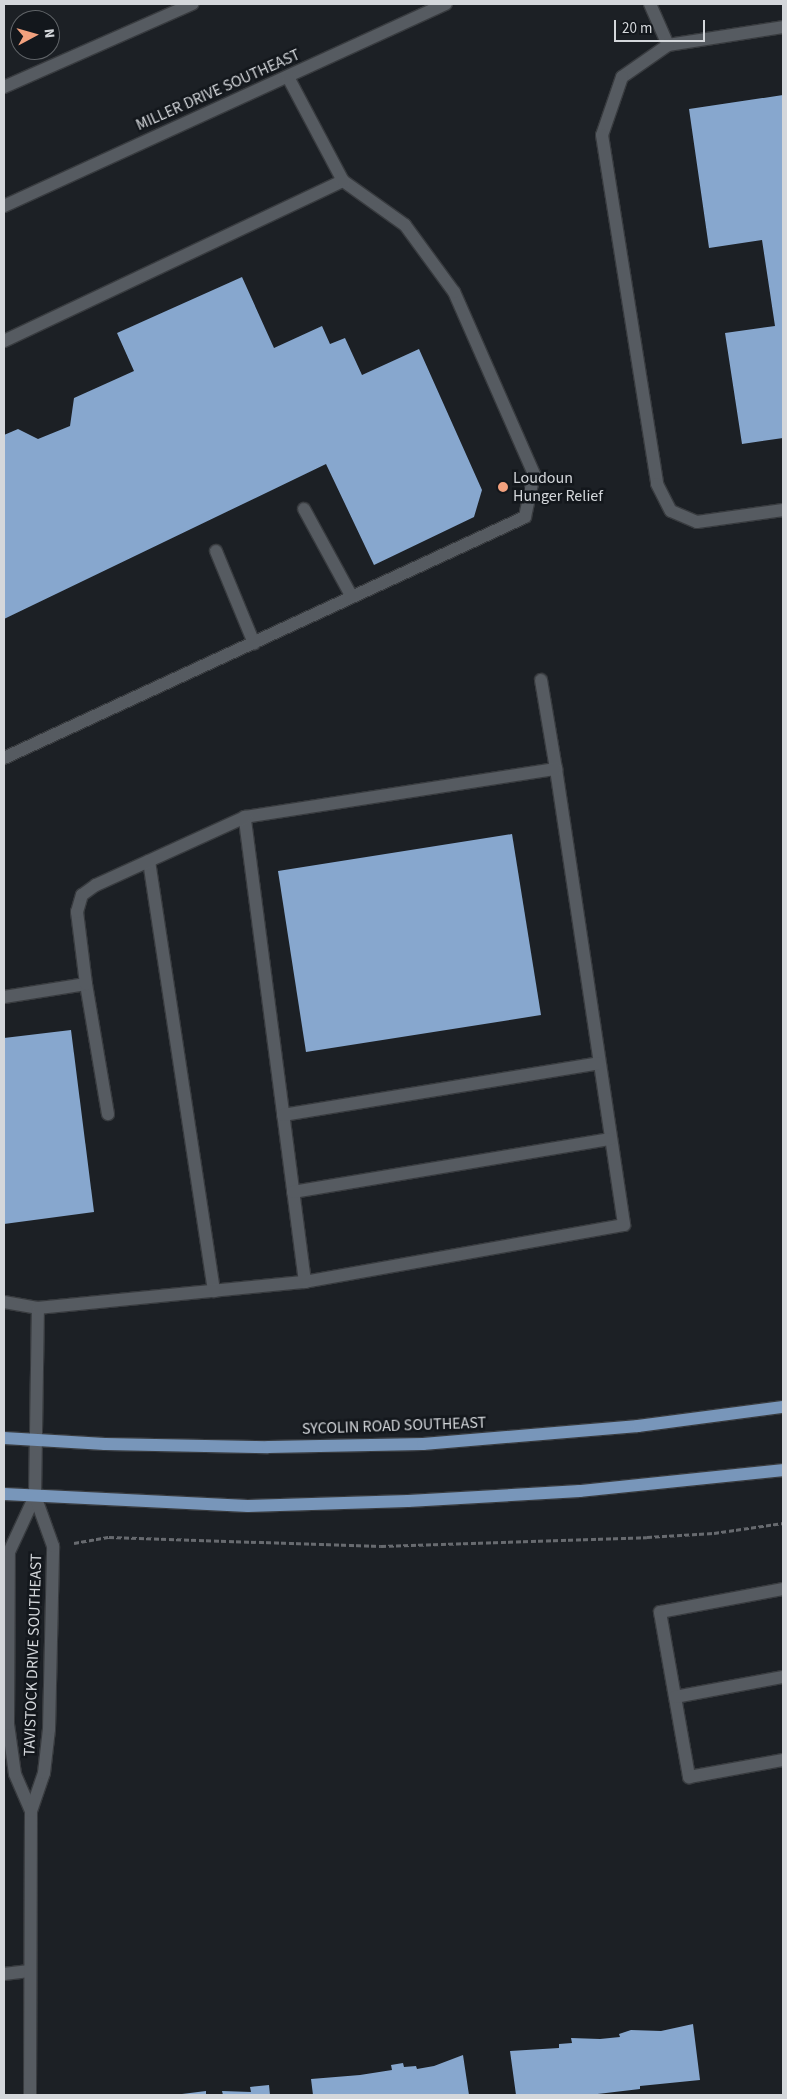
<!DOCTYPE html>
<style>
body{margin:0}
#map{position:relative;width:787px;height:2099px;overflow:hidden;background:#1c2025;font-family:"Source Sans 3",sans-serif}
div>[style]{position:absolute}
.building>*{inset:0;background:#87a7ce}
.path>*{height:3px;margin-top:-1.5px;transform-origin:0;background:repeating-linear-gradient(90deg,#676a6f 0 5px,transparent 0 7.5px)}
.roads{filter:drop-shadow(1px 0 #383b3f) drop-shadow(-1px 0 #383b3f) drop-shadow(0 1px #383b3f) drop-shadow(0 -1px #383b3f)}
.minor>*{height:12px;margin:-6px;padding:0 6px;transform-origin:6px;border-radius:6px;background:#565b61}
.major>*{height:12px;margin:-6px;padding:0 6px;transform-origin:6px;border-radius:6px;background:#7896ba}
.dots>*{width:14px;height:14px;translate:-50% -50%;box-sizing:border-box;border:2px solid #13171c;border-radius:50%}
span{translate:-50% -50%;white-space:nowrap;text-align:center;line-height:1.15;-webkit-text-stroke:5px #13171c;paint-order:stroke}
.street-label{font-size:16px;color:#d4d7db}
.poi-label{font-size:16px;color:#d4d7db}
.left{translate:0 -50%;text-align:left}
.frame{position:absolute;inset:0;border:5px solid #d4d7db;pointer-events:none}
.north{position:absolute;left:10px;top:10px;width:50px;height:50px;box-sizing:border-box;background:#13171c;border:1px solid #606468;border-radius:50%;rotate:84deg;font-size:14px;font-weight:700;line-height:20px;text-align:center;color:#d4d7db}
.north::after{content:'';display:block;margin:auto;width:18px;height:22px;background:#f2a17e;clip-path:polygon(50% 0,100% 100%,50% 72%,0 100%)}
.scale{position:absolute;left:614px;top:20px;width:91px;height:22px;box-sizing:border-box;border:2px solid #d4d7db;border-top:0;padding-left:6px;font-size:15px;line-height:18px;white-space:nowrap;color:#d4d7db;-webkit-text-stroke:4px #13171c;paint-order:stroke}
</style>
<div id="map">
<div class="building">
<div style="clip-path:polygon(783px 95px,783px 438px,742px 444px,725px 333px,775px 326px,762px 240px,709px 248px,689px 109px)"></div>
<div style="clip-path:polygon(242px 277px,274px 348px,322px 326px,330px 344px,345px 338px,362px 375px,419px 349px,482px 490px,474px 517px,374px 565px,326px 464px,4px 619px,4px 435px,18px 429px,38px 439px,70px 426px,74px 398px,134px 371px,117px 333px)"></div>
<div style="clip-path:polygon(512px 834px,541px 1015px,306px 1052px,278px 871px)"></div>
<div style="clip-path:polygon(71px 1030px,94px 1212px,4px 1224px,4px 1038px)"></div>
<div style="clip-path:polygon(693px 2024px,700px 2080px,640px 2086px,640px 2089px,589px 2095px,516px 2095px,510px 2051px,559px 2048px,559px 2044px,572px 2043px,571px 2038px,600px 2039px,620px 2037px,619px 2034px,631px 2030px,661px 2031px)"></div>
<div style="clip-path:polygon(463px 2055px,469px 2095px,313px 2095px,311px 2079px,360px 2075px,392px 2070px,391px 2065px,403px 2063px,404px 2067px,416px 2066px,417px 2069px,434px 2066px)"></div>
<div style="clip-path:polygon(269px 2085px,270px 2095px,223px 2095px,222px 2091px,251px 2092px,250px 2087px)"></div>
<div style="clip-path:polygon(206px 2091px,206px 2095px,182px 2095px,182px 2094px)"></div>
</div>
<div class="path">
<div style="left:74px;top:1543px;width:36px;rotate:-10deg"></div>
<div style="left:109px;top:1537px;width:272px;rotate:1.9deg"></div>
<div style="left:381px;top:1546px;width:266px;rotate:-1.9deg"></div>
<div style="left:647px;top:1537px;width:67px;rotate:-3.4deg"></div>
<div style="left:714px;top:1533px;width:70px;rotate:-8.2deg"></div>
</div>
<div class="roads">
<div class="minor">
<div style="left:650px;top:4px;width:45px;rotate:66.3deg"></div>
<div style="left:668px;top:45px;width:116px;rotate:-8.9deg"></div>
<div style="left:668px;top:45px;width:56px;rotate:145.2deg"></div>
<div style="left:622px;top:77px;width:61px;rotate:109deg"></div>
<div style="left:602px;top:135px;width:353px;rotate:81deg"></div>
<div style="left:657px;top:484px;width:30px;rotate:63deg"></div>
<div style="left:671px;top:511px;width:28px;rotate:23deg"></div>
<div style="left:697px;top:522px;width:87px;rotate:-7.9deg"></div>
<div style="left:4px;top:87px;width:206px;rotate:-23.8deg"></div>
<div style="left:4px;top:206px;width:486px;rotate:-24.6deg"></div>
<div style="left:4px;top:341px;width:375px;rotate:-25.3deg"></div>
<div style="left:304px;top:509px;width:100px;rotate:61.4deg"></div>
<div style="left:216px;top:551px;width:100px;rotate:67.6deg"></div>
<div style="left:541px;top:680px;width:90px;rotate:80.4deg"></div>
<div style="left:556px;top:769px;width:461px;rotate:81.5deg"></div>
<div style="left:624px;top:1225px;width:324px;rotate:169.9deg"></div>
<div style="left:305px;top:1282px;width:469px;rotate:-97.4deg"></div>
<div style="left:245px;top:817px;width:315px;rotate:-8.8deg"></div>
<div style="left:4px;top:758px;width:574px;rotate:-24.82deg"></div>
<div style="left:525px;top:517px;width:44px;rotate:-78.2deg"></div>
<div style="left:534px;top:474px;width:199px;rotate:-113.7deg"></div>
<div style="left:454px;top:292px;width:83px;rotate:-126.2deg"></div>
<div style="left:405px;top:225px;width:76px;rotate:-144.6deg"></div>
<div style="left:343px;top:181px;width:118px;rotate:-117.9deg"></div>
<div style="left:149px;top:861px;width:435px;rotate:81.4deg"></div>
<div style="left:86px;top:984px;width:132px;rotate:80.4deg"></div>
<div style="left:4px;top:997px;width:83px;rotate:-9deg"></div>
<div style="left:86px;top:984px;width:73px;rotate:-97.1deg"></div>
<div style="left:77px;top:912px;width:18px;rotate:-74deg"></div>
<div style="left:82px;top:895px;width:17px;rotate:-36deg"></div>
<div style="left:96px;top:885px;width:164px;rotate:-24.5deg"></div>
<div style="left:283px;top:1115px;width:320px;rotate:-9.3deg"></div>
<div style="left:293px;top:1192px;width:322px;rotate:-9.5deg"></div>
<div style="left:4px;top:1302px;width:35px;rotate:10deg"></div>
<div style="left:783px;top:1589px;width:125px;rotate:169.4deg"></div>
<div style="left:660px;top:1612px;width:168px;rotate:80deg"></div>
<div style="left:689px;top:1777px;width:96px;rotate:-10.3deg"></div>
<div style="left:675px;top:1697px;width:110px;rotate:-10.5deg"></div>
<div style="left:31px;top:1811px;width:40px;rotate:-113.4deg"></div>
<div style="left:15px;top:1774px;width:50px;rotate:-98deg"></div>
<div style="left:8px;top:1724px;width:172px;rotate:-89.7deg"></div>
<div style="left:9px;top:1552px;width:62px;rotate:-65.1deg"></div>
<div style="left:4px;top:1974px;width:25px;rotate:-7deg"></div>
<div style="left:30px;top:2095px;width:284px;rotate:-89.8deg"></div>
<div style="left:31px;top:1811px;width:40px;rotate:-71.1deg"></div>
<div style="left:44px;top:1773px;width:44px;rotate:-83.5deg"></div>
<div style="left:49px;top:1729px;width:183px;rotate:-88.7deg"></div>
<div style="left:53px;top:1546px;width:53px;rotate:-109.8deg"></div>
<div style="left:35px;top:1496px;width:188px;rotate:-89.1deg"></div>
<div style="left:38px;top:1308px;width:268px;rotate:-5.6deg"></div>
</div>
<div class="major">
<div style="left:4px;top:1438px;width:101px;rotate:3.4deg"></div>
<div style="left:105px;top:1444px;width:163px;rotate:1.1deg"></div>
<div style="left:268px;top:1447px;width:155px;rotate:-1.1deg"></div>
<div style="left:423px;top:1444px;width:216px;rotate:-4.8deg"></div>
<div style="left:638px;top:1426px;width:146px;rotate:-7.5deg"></div>
<div style="left:4px;top:1494px;width:244px;rotate:2.8deg"></div>
<div style="left:248px;top:1506px;width:160px;rotate:-1.8deg"></div>
<div style="left:408px;top:1501px;width:172px;rotate:-3.3deg"></div>
<div style="left:580px;top:1491px;width:204px;rotate:-5.9deg"></div>
</div>
</div>
<div class="dots">
<div style="left:503px;top:487px;background:#f2a17e"></div>
</div>
<div class="street-label">
<span style="left:218px;top:90px;rotate:-24deg">MILLER DRIVE SOUTHEAST</span>
<span style="left:394px;top:1426px;rotate:-2deg">SYCOLIN ROAD SOUTHEAST</span>
<span style="left:33px;top:1655px;rotate:-88deg">TAVISTOCK DRIVE SOUTHEAST</span>
</div>
<div class="poi-label">
<span class="left" style="left:513px;top:487px">Loudoun<br>Hunger Relief</span>
</div>
<div class="frame"></div>
<div class="north">N</div>
<div class="scale">20 m</div>
</div>
